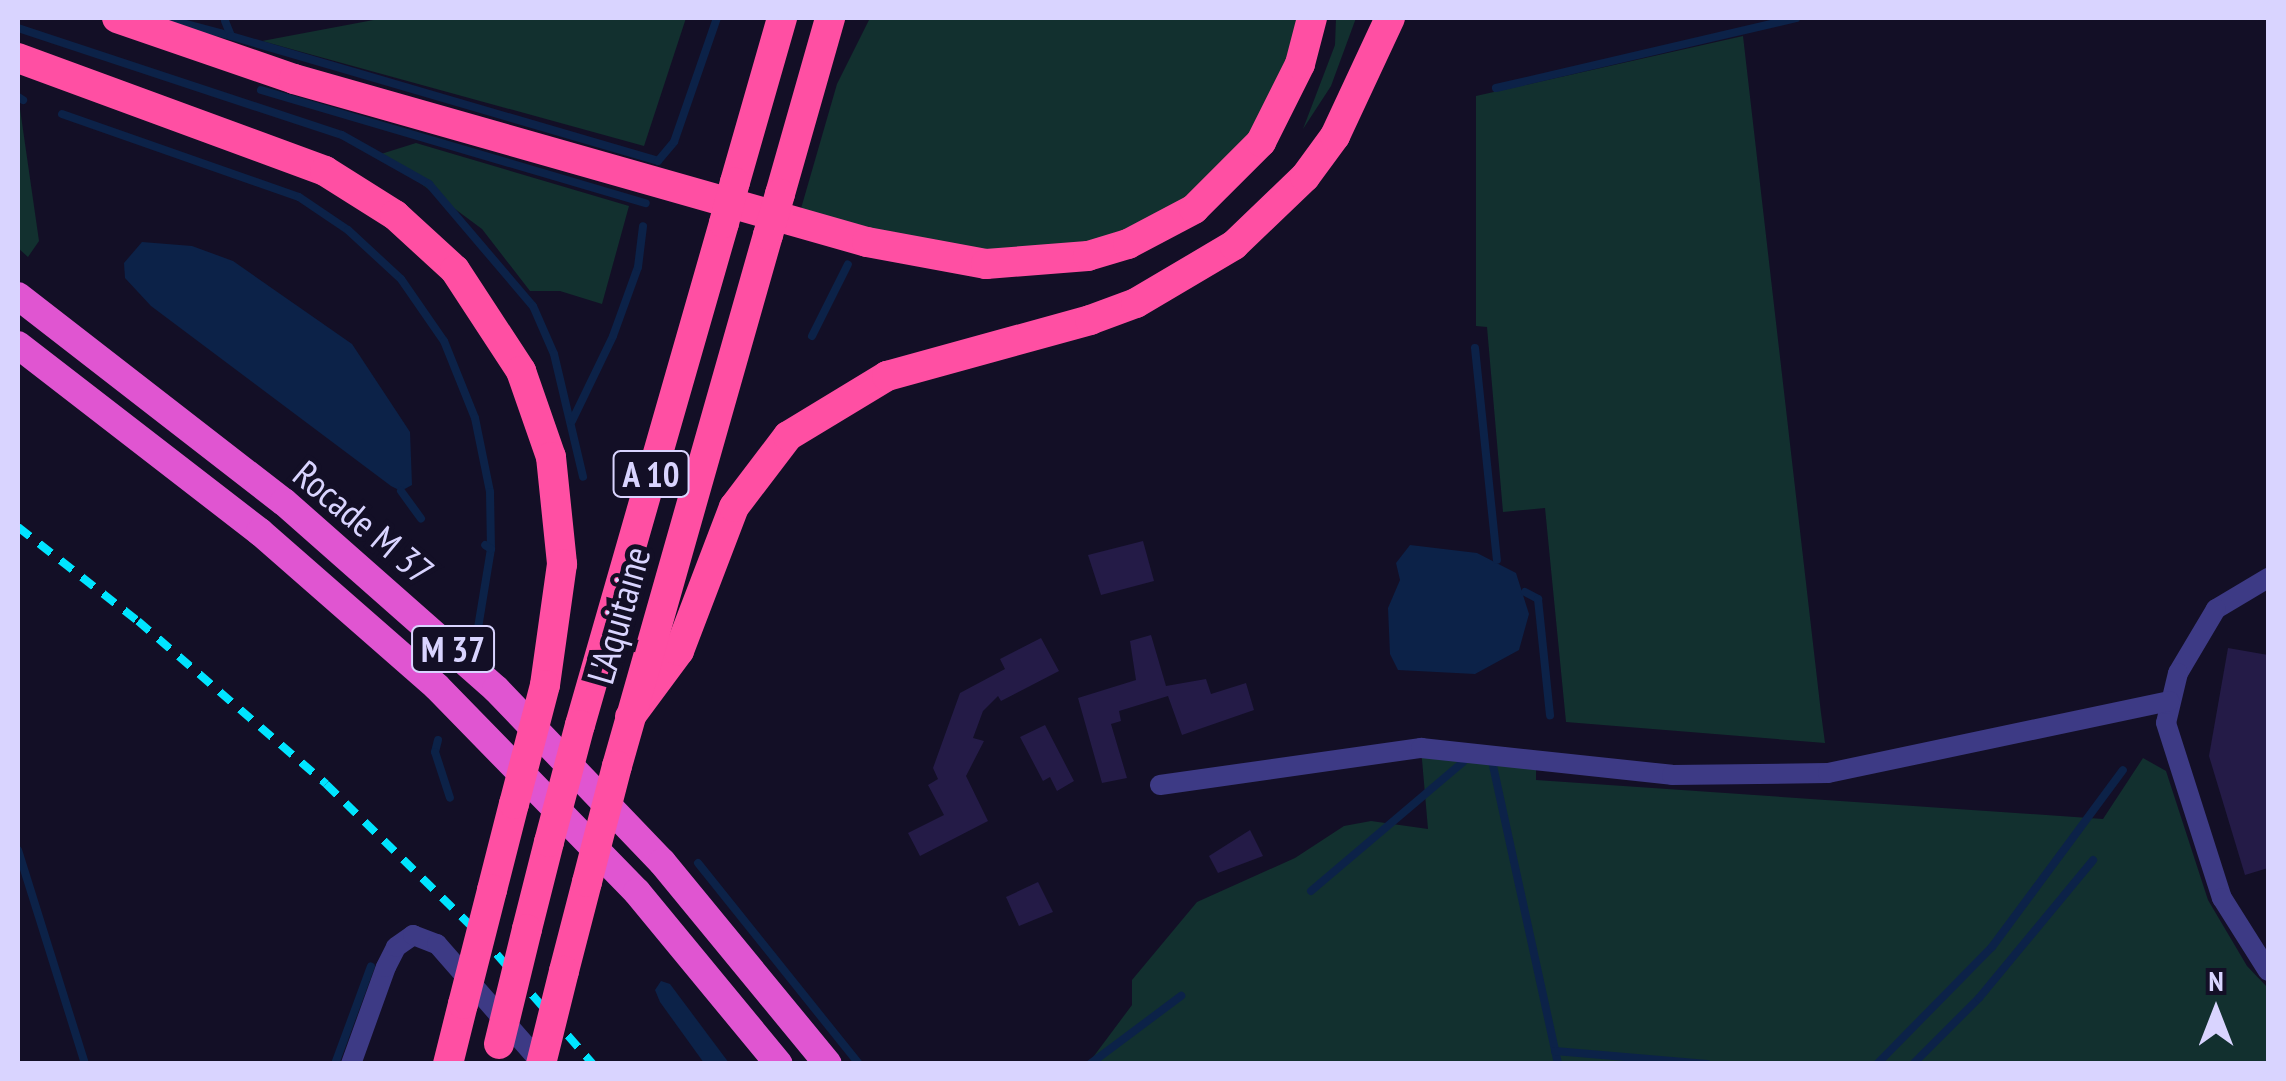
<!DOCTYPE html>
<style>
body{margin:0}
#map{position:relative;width:2286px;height:1081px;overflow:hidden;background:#130f26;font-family:"PT Sans Narrow",sans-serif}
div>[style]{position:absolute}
.green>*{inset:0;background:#12302f}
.water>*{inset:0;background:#0c2248}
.stream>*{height:8px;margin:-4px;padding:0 4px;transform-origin:4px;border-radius:4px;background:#0c2248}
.building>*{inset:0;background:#241b47}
.minor>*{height:20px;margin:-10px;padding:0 10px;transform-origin:10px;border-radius:10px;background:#3d3a85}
.trunk>*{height:28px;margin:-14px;padding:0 14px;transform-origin:14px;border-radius:14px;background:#e055d1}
.motorway>*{height:30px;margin:-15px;padding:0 15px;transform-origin:15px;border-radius:15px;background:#ff4fa3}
.rail>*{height:8px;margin-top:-4px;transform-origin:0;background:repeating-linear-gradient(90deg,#00e5ff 0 15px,transparent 0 27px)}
.motorway-bridge>*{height:30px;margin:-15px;padding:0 15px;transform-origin:15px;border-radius:15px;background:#ff4fa3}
span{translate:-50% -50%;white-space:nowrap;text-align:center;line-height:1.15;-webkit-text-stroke:10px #130f26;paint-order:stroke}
.shield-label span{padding:2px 8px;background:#130f26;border:2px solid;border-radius:8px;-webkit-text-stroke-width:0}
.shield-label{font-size:35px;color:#d9d4ff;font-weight:700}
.street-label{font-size:38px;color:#d9d4ff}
.frame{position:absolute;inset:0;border:20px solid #d9d4ff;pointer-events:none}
.north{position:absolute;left:2166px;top:961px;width:100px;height:100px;-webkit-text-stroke:8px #130f26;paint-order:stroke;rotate:0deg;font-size:28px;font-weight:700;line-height:40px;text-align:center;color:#d9d4ff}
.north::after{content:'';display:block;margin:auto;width:35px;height:45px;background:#d9d4ff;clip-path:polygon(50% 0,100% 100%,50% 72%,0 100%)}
</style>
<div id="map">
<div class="green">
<div style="clip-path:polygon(384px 18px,686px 18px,644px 146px,262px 41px)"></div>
<div style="clip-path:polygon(870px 18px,1300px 18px,1289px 65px,1254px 135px,1201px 190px,1092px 246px,974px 254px,800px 212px,837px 84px)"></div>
<div style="clip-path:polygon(1336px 18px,1356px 18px,1331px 86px,1303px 129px,1335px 45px)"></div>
<div style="clip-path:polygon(1743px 36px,1821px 713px,1825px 743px,1566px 722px,1545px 508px,1503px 512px,1487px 327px,1476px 326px,1476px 96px)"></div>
<div style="clip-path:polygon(18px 95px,39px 241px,28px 257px,18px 248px)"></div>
<div style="clip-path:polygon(416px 143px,629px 206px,602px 304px,560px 291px,530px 291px,482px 229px,381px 154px)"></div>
<div style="clip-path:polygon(1421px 748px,1536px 755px,1536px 780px,2103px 819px,2143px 758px,2166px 771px,2208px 900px,2247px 966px,2268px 988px,2268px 1063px,1088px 1064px,1132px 1005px,1132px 980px,1197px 902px,1295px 858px,1344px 826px,1371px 821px,1428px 829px)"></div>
</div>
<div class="water">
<div style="clip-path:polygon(142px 242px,192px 246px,233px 261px,352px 344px,410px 432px,412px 485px,401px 491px,391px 486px,151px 306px,125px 278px,124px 263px)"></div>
<div style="clip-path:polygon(1410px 545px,1477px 553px,1516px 573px,1529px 614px,1519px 650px,1475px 674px,1398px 670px,1390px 654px,1388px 608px,1400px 580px,1396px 563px)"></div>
<div style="clip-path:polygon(661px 981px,670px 984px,729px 1063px,704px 1063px,660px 1002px,655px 990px)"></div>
</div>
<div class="stream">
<div style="left:164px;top:18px;width:69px;rotate:15deg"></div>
<div style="left:225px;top:21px;width:16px;rotate:68deg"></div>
<div style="left:231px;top:36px;width:445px;rotate:16.3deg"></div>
<div style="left:658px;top:161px;width:25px;rotate:-50deg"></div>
<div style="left:674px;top:142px;width:131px;rotate:-70.9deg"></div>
<div style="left:18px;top:28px;width:341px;rotate:18.3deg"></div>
<div style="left:342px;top:135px;width:100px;rotate:29.4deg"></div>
<div style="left:429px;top:184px;width:160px;rotate:49.6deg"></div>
<div style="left:533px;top:306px;width:52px;rotate:66.4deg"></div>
<div style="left:554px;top:354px;width:126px;rotate:76.7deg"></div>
<div style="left:1496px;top:88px;width:308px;rotate:-13.1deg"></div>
<div style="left:261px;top:90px;width:401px;rotate:16.4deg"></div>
<div style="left:18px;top:97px;width:6px;rotate:31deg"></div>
<div style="left:62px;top:114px;width:251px;rotate:19.3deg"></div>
<div style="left:299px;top:197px;width:59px;rotate:34deg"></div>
<div style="left:348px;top:230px;width:72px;rotate:42.8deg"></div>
<div style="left:401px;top:279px;width:75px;rotate:55.3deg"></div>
<div style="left:444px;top:341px;width:83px;rotate:68.1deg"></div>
<div style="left:475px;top:418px;width:76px;rotate:78.5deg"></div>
<div style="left:490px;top:492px;width:57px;rotate:89deg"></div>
<div style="left:812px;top:336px;width:80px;rotate:-63.4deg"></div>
<div style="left:1475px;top:348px;width:213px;rotate:84.1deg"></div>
<div style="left:572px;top:421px;width:94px;rotate:-64.2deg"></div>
<div style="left:613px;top:336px;width:73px;rotate:-70.1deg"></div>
<div style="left:638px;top:267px;width:41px;rotate:-83deg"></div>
<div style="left:401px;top:491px;width:34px;rotate:54deg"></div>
<div style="left:1525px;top:592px;width:15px;rotate:28deg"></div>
<div style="left:1538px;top:599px;width:117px;rotate:84.1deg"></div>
<div style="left:478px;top:628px;width:80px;rotate:-80.7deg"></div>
<div style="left:491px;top:549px;width:7px;rotate:-146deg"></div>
<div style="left:438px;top:740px;width:12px;rotate:104deg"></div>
<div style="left:435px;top:752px;width:48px;rotate:71.9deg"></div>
<div style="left:1492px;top:761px;width:310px;rotate:77.7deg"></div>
<div style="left:18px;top:850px;width:224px;rotate:72.6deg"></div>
<div style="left:698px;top:863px;width:258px;rotate:51.3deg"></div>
<div style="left:1311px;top:891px;width:199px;rotate:-40.3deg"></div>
<div style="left:1555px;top:1051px;width:153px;rotate:4.9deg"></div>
<div style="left:335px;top:1064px;width:104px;rotate:-69.8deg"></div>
<div style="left:1090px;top:1064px;width:114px;rotate:-36.8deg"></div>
<div style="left:1877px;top:1064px;width:164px;rotate:-45.5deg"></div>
<div style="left:1992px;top:947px;width:220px;rotate:-53.5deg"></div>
<div style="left:1913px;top:1064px;width:93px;rotate:-45deg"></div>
<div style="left:1979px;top:998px;width:179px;rotate:-50.4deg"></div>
</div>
<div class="building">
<div style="clip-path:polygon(1143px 541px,1154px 581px,1101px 595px,1088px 555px)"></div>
<div style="clip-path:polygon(1151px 635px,1166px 686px,1206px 679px,1211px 694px,1246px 683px,1254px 710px,1182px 735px,1168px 696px,1119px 711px,1121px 721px,1111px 724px,1127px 778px,1102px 783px,1078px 698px,1136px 680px,1130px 641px)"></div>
<div style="clip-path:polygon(1041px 638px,1059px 671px,1001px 701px,998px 696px,983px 711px,973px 738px,984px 741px,966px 776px,988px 821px,920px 856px,908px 833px,944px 815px,928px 785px,938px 779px,933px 768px,960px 693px,1005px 669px,1000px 659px)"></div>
<div style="clip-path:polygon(2228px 648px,2268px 655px,2268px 868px,2245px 875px,2209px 756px)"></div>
<div style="clip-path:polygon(1045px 725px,1074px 781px,1057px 791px,1050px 777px,1043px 781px,1020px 737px)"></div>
<div style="clip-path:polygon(1250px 830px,1263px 856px,1218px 873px,1209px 856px)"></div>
<div style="clip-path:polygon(1038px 882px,1053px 912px,1019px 926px,1006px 897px)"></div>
</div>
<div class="minor">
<div style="left:2268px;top:578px;width:61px;rotate:149.2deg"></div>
<div style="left:2216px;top:609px;width:74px;rotate:120.7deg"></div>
<div style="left:2178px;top:673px;width:51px;rotate:103.5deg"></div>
<div style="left:2166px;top:723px;width:184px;rotate:72.3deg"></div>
<div style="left:2222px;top:898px;width:86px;rotate:57.8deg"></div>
<div style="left:1160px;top:785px;width:264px;rotate:-8.1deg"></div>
<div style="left:1421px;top:748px;width:252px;rotate:6.1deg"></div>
<div style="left:1672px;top:775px;width:156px;rotate:-0.7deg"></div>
<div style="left:1828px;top:773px;width:349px;rotate:-11.9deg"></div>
<div style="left:351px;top:1064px;width:103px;rotate:-70.2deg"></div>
<div style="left:386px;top:967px;width:22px;rotate:-63deg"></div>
<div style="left:396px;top:947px;width:21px;rotate:-35deg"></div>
<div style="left:413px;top:935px;width:26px;rotate:21deg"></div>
<div style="left:437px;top:944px;width:159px;rotate:48.8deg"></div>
</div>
<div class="trunk">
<div style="left:18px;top:296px;width:336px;rotate:37.8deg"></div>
<div style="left:284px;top:502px;width:283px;rotate:41.4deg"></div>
<div style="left:496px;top:689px;width:240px;rotate:46.2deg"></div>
<div style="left:662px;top:862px;width:261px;rotate:50.6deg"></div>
<div style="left:18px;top:345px;width:306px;rotate:37.7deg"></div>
<div style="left:260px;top:532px;width:235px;rotate:41.2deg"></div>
<div style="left:437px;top:687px;width:286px;rotate:45.7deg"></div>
<div style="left:637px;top:892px;width:223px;rotate:50.5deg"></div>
</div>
<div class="motorway">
<div style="left:117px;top:18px;width:187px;rotate:19deg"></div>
<div style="left:294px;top:79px;width:596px;rotate:15.88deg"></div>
<div style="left:867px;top:242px;width:121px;rotate:10.5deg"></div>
<div style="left:986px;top:264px;width:102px;rotate:-4.5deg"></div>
<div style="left:1088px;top:256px;width:42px;rotate:-16.7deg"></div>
<div style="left:1128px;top:244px;width:75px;rotate:-27.9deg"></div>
<div style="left:1194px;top:209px;width:95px;rotate:-45deg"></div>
<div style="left:1261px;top:142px;width:87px;rotate:-63.4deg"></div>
<div style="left:1300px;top:64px;width:48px;rotate:-75.4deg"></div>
<div style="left:18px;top:58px;width:327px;rotate:20.2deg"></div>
<div style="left:325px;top:171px;width:83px;rotate:32.2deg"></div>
<div style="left:395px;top:215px;width:81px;rotate:42.5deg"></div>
<div style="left:455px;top:270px;width:121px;rotate:56.8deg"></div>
<div style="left:521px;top:371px;width:91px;rotate:70.8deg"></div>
<div style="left:551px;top:457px;width:108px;rotate:84.1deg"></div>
<div style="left:562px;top:564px;width:122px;rotate:98deg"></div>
<div style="left:735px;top:182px;width:171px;rotate:-74deg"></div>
<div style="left:780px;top:194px;width:183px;rotate:-74.1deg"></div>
<div style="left:630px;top:717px;width:82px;rotate:-53.4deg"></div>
<div style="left:679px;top:651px;width:154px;rotate:-69.1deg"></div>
<div style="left:734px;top:507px;width:89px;rotate:-52.7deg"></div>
<div style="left:788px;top:436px;width:116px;rotate:-31.2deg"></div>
<div style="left:887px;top:376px;width:211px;rotate:-15.4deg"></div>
<div style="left:1090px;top:320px;width:49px;rotate:-20.3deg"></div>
<div style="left:1136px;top:303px;width:114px;rotate:-30.6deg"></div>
<div style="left:1234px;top:245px;width:98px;rotate:-43.8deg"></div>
<div style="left:1305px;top:177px;width:51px;rotate:-53.8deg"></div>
<div style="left:1335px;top:136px;width:130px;rotate:-65deg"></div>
<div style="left:580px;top:725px;width:522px;rotate:-73.99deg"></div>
<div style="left:617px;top:766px;width:552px;rotate:-74.13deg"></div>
<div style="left:492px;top:890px;width:89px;rotate:-75.7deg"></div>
<div style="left:527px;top:929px;width:90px;rotate:-75.8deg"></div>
<div style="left:564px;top:971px;width:92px;rotate:-75.5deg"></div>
<div style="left:448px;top:1064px;width:62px;rotate:-76deg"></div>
</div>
<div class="rail">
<div style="left:18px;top:527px;width:152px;rotate:38.1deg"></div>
<div style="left:138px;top:621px;width:249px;rotate:40.9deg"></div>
<div style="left:326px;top:784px;width:214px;rotate:44.4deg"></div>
<div style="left:479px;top:934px;width:173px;rotate:48.8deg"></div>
</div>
<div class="motorway-bridge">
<div style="left:724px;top:223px;width:42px;rotate:-75deg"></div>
<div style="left:768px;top:235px;width:43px;rotate:-73.7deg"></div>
<div style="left:514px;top:804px;width:123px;rotate:-75.4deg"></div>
<div style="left:549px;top:842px;width:121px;rotate:-75.2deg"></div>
<div style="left:587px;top:882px;width:120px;rotate:-75.5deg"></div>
<div style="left:463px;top:1004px;width:118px;rotate:-75.7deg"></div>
<div style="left:499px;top:1044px;width:118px;rotate:-76.3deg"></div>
<div style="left:541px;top:1064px;width:96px;rotate:-76.1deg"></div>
</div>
<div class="shield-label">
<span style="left:651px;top:474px">A 10</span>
<span style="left:453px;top:649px">M 37</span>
</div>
<div class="street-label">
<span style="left:364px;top:522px;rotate:40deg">Rocade M 37</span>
<span style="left:618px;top:615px;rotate:-74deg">L'Aquitaine</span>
</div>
<div class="frame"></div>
<div class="north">N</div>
</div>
